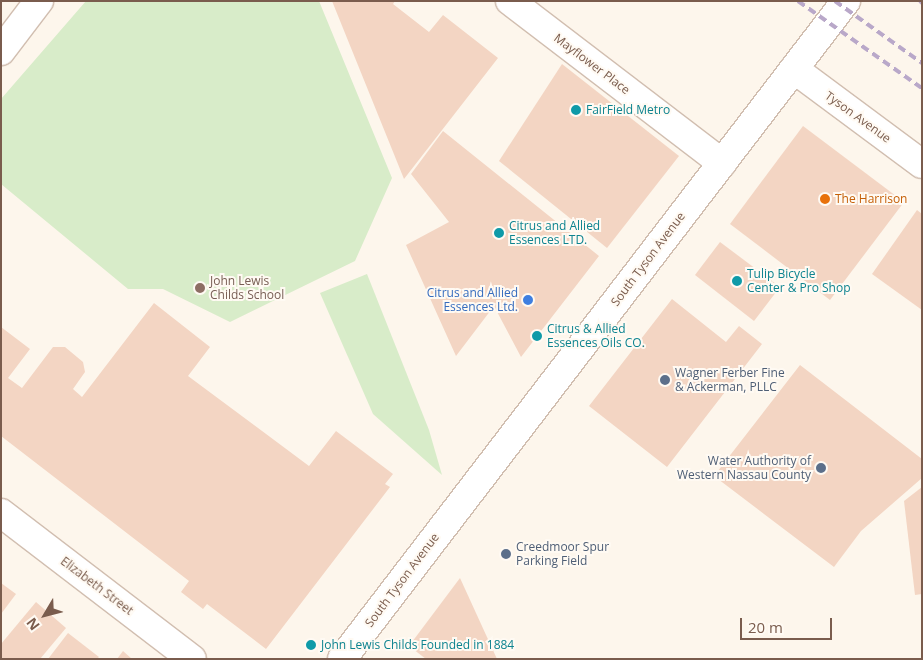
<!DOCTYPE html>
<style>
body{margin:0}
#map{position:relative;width:923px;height:660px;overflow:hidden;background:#fdf6ec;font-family:"Open Sans",sans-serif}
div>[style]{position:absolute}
.green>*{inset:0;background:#d8ecc9}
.building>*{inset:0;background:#f3d5c3}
.roads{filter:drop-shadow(1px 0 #d1beb0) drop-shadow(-1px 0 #d1beb0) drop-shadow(0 1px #d1beb0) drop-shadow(0 -1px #d1beb0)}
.minor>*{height:28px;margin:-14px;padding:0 14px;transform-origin:14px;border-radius:14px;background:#fff}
.rail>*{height:4px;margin-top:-2px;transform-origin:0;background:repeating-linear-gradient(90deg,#b9a8c9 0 8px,transparent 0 13px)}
.dots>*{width:14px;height:14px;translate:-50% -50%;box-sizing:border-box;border:2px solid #fffaf3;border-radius:50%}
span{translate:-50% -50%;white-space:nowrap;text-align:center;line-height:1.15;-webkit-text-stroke:4px #fffaf3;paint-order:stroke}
.street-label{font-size:12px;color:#7a5c4d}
.culture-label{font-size:12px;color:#0d838f}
.left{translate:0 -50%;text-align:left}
.food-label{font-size:12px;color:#c56008}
.education-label{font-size:12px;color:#785e54}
.shop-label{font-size:12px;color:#366cbe}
.right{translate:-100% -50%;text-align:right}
.service-label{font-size:12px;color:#4e5e75}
.frame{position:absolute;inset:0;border:2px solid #7a5c4d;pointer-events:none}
.north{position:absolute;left:20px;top:590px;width:50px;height:50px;-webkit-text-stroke:4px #fffaf3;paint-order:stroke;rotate:233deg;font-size:14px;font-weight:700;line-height:20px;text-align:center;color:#7a5c4d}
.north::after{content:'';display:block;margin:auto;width:18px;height:22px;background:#7a5c4d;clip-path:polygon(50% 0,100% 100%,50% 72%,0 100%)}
.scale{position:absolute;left:740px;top:618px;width:92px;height:22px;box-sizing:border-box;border:2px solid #7a5c4d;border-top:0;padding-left:6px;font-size:15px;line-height:18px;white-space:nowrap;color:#7a5c4d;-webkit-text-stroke:4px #fffaf3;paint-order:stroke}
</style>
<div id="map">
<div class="green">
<div style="clip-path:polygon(86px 1px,319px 1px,392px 178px,355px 261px,230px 322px,163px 289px,128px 289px,1px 184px,1px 99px)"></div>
<div style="clip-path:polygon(367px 274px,429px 430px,442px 475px,373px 414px,320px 293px)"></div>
</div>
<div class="building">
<div style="clip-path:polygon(332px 1px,395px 1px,393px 4px,429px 32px,443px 15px,498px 58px,404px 179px)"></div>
<div style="clip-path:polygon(562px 64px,679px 156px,607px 248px,499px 161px)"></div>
<div style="clip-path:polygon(803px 126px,904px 202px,830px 300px,730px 224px)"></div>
<div style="clip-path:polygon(443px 131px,599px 256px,521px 357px,494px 306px,456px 356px,406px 245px,449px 222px,411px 174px)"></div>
<div style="clip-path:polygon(917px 210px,922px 214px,922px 310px,872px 274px)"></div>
<div style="clip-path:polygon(720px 242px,780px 287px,754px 321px,695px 275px)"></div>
<div style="clip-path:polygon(672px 299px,726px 342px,739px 326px,762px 344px,667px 467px,589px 406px)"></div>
<div style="clip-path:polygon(154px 303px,210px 347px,188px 376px,309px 466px,336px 431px,393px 474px,385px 484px,390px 487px,266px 649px,207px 604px,203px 609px,181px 592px,189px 581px,1px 436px,1px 327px,30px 349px,8px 378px,22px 388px,53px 347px,65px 347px,83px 362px,85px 372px,73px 389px,82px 397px)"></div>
<div style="clip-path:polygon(800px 365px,922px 459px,922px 478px,861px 531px,834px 567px,714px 476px)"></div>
<div style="clip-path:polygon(922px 487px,922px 594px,915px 595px,904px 501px)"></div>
<div style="clip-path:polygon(460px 578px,497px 659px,426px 659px,409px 646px)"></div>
<div style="clip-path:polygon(1px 583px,16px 594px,1px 614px)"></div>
<div style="clip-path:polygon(36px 602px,66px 628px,40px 659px,1px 659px,1px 644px)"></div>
<div style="clip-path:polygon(68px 633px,99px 657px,97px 659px,48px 659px)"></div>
<div style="clip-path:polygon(123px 651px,132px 659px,117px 659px)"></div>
</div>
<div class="roads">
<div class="minor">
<div style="left:510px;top:1px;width:267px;rotate:37.4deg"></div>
<div style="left:1px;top:51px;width:63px;rotate:-52.8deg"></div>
<div style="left:794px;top:69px;width:159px;rotate:36.6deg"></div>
<div style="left:1px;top:513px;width:240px;rotate:37.4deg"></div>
<div style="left:342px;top:659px;width:829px;rotate:-52.55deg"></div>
</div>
</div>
<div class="rail">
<div style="left:798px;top:1px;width:151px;rotate:35.1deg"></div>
<div style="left:835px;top:1px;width:107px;rotate:35.5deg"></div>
<div style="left:920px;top:1px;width:3px;rotate:45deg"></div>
</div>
<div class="dots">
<div style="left:576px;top:110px;background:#0f9aa8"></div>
<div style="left:825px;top:199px;background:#e8710a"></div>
<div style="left:499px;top:233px;background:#0f9aa8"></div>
<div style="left:737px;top:281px;background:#0f9aa8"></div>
<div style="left:200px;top:288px;background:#8d6e63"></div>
<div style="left:528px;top:300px;background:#3f7fe0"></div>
<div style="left:537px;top:336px;background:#0f9aa8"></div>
<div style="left:665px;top:380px;background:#5c6f8a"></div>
<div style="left:821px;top:468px;background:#5c6f8a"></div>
<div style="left:506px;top:554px;background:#5c6f8a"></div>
<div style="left:311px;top:645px;background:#0f9aa8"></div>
</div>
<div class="street-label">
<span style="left:592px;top:64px;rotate:37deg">Mayflower Place</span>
<span style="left:858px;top:117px;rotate:36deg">Tyson Avenue</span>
<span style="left:648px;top:259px;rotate:-53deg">South Tyson Avenue</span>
<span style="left:402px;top:580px;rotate:-53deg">South Tyson Avenue</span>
<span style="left:97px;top:586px;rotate:37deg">Elizabeth Street</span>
</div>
<div class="culture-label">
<span class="left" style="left:586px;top:110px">FairField Metro</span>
<span class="left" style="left:509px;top:233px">Citrus and Allied<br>Essences LTD.</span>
<span class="left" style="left:747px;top:281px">Tulip Bicycle<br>Center &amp; Pro Shop</span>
<span class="left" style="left:547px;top:336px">Citrus &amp; Allied<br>Essences Oils CO.</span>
<span class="left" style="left:321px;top:645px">John Lewis Childs Founded in 1884</span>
</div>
<div class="food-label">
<span class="left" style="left:835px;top:199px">The Harrison</span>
</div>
<div class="education-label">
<span class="left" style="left:210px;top:288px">John Lewis<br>Childs School</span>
</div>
<div class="shop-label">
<span class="right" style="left:518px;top:300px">Citrus and Allied<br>Essences Ltd.</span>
</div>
<div class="service-label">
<span class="left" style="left:675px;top:380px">Wagner Ferber Fine<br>&amp; Ackerman, PLLC</span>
<span class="right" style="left:811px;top:468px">Water Authority of<br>Western Nassau County</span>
<span class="left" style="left:516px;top:554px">Creedmoor Spur<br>Parking Field</span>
</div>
<div class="frame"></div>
<div class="north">N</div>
<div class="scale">20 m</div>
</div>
